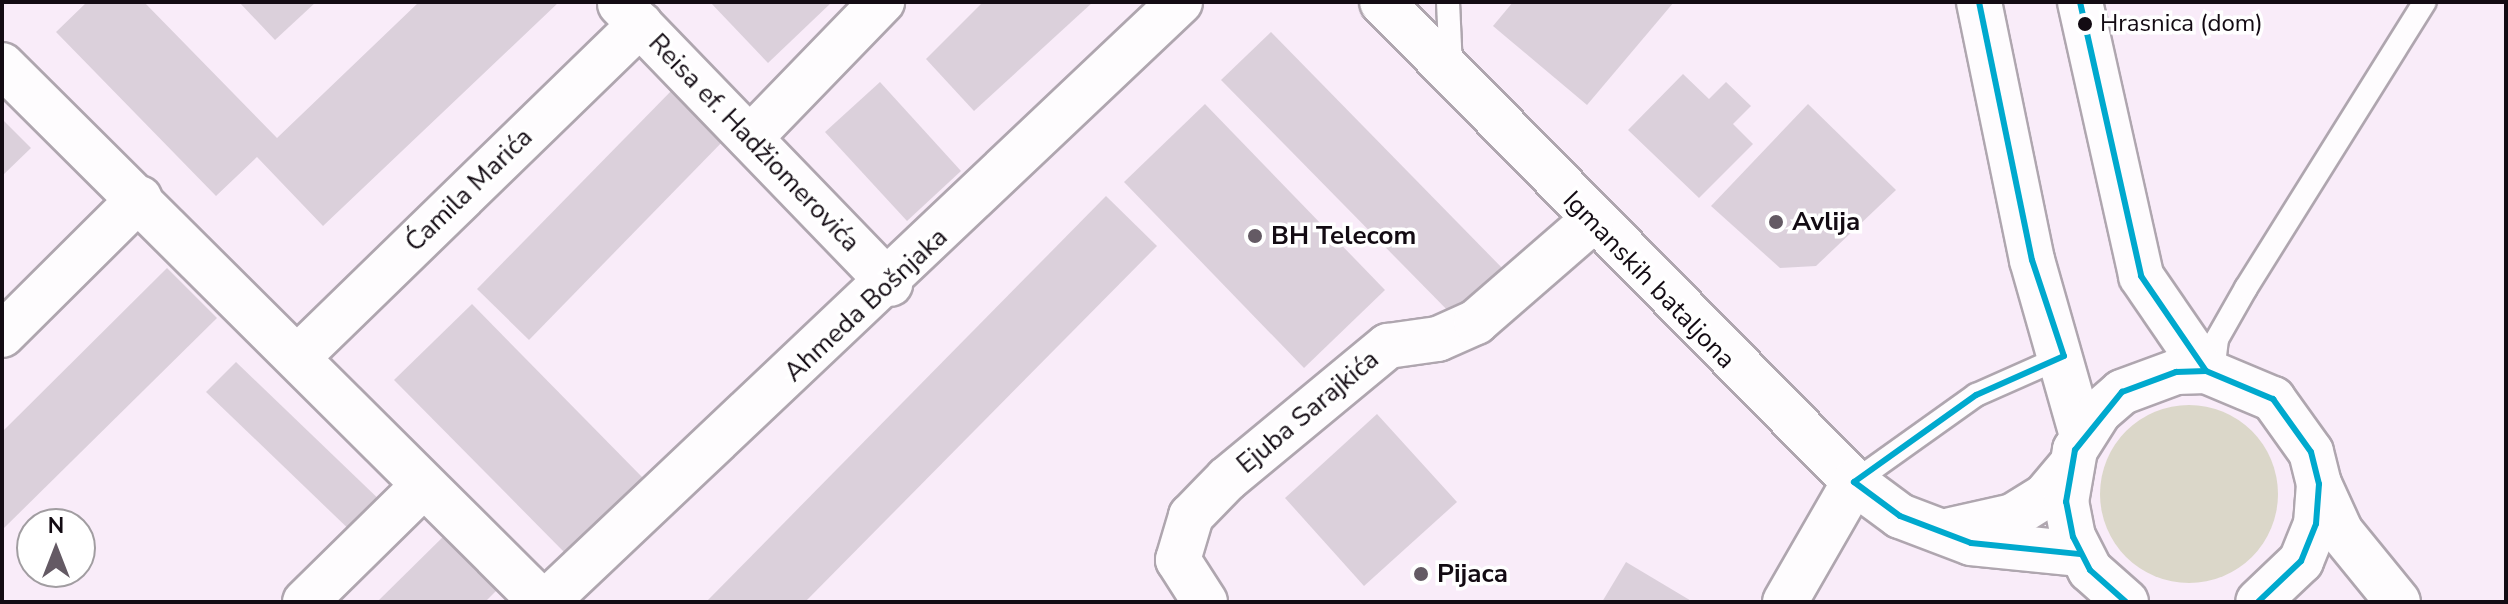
<!DOCTYPE html>
<meta charset="utf-8">
<style>
body{margin:0}
#map{position:relative;width:2508px;height:604px;overflow:hidden;background:#f9ecf9;font-family:"Nunito Sans",sans-serif}
div>[style]{position:absolute}
.green>*{inset:0;background:#dbd7c9}
.round{border-radius:50%}
.building>*{inset:0;background:#dbd0db}
.roads{filter:drop-shadow(2px 0 #afa6af) drop-shadow(-2px 0 #afa6af) drop-shadow(0 2px #afa6af) drop-shadow(0 -2px #afa6af)}
.lane>*{height:22px;margin:-11px;padding:0 11px;transform-origin:11px;border-radius:11px;background:#fefcfe}
.street>*{height:44px;margin:-22px;padding:0 22px;transform-origin:22px;border-radius:22px;background:#fefcfe}
.secondary>*{height:44px;margin:-22px;padding:0 22px;transform-origin:22px;border-radius:22px;background:#fefcfe}
.bus-1>*{height:6px;margin:-3px;padding:0 3px;transform-origin:3px;border-radius:3px;background:#00a9ce}
.dots>*{width:22px;height:22px;translate:-50% -50%;box-sizing:border-box;border:4px solid #fff;border-radius:50%}
span{translate:-50% -50%;white-space:nowrap;text-align:center;line-height:1.15;-webkit-text-stroke:7px #fff;paint-order:stroke}
.bus-label{font-size:24px;color:#130b13}
.left{translate:0 -50%;text-align:left}
.street-label{font-size:26px;color:#130b13}
.poi-label{font-size:26px;color:#130b13;font-weight:700}
.frame{position:absolute;inset:0;border:4px solid #130b13;pointer-events:none}
.north{position:absolute;left:16px;top:508px;width:80px;height:80px;box-sizing:border-box;background:#fff;border:2px solid #a19da1;border-radius:50%;rotate:0deg;font-size:22px;font-weight:700;line-height:32px;text-align:center;color:#130b13}
.north::after{content:'';display:block;margin:auto;width:28px;height:36px;background:#645a64;clip-path:polygon(50% 0,100% 100%,50% 72%,0 100%)}
</style>
<div id="map">
<div class="green">
<div class="round" style="left:2100px;top:405px;width:178px;height:178px"></div>
</div>
<div class="building">
<div style="clip-path:polygon(87px 2px,144px 2px,277px 138px,419px 2px,559px 2px,323px 226px,257px 157px,216px 196px,56px 32px)"></div>
<div style="clip-path:polygon(239px 2px,316px 2px,275px 40px)"></div>
<div style="clip-path:polygon(710px 2px,832px 2px,768px 63px)"></div>
<div style="clip-path:polygon(983px 2px,1093px 2px,974px 111px,926px 59px)"></div>
<div style="clip-path:polygon(1513px 2px,1674px 2px,1587px 105px,1493px 26px)"></div>
<div style="clip-path:polygon(1271px 32px,1507px 273px,1458px 321px,1221px 80px)"></div>
<div style="clip-path:polygon(1683px 74px,1709px 99px,1726px 82px,1751px 106px,1733px 124px,1753px 144px,1699px 198px,1628px 130px)"></div>
<div style="clip-path:polygon(880px 82px,961px 171px,907px 221px,825px 132px)"></div>
<div style="clip-path:polygon(675px 87px,727px 137px,529px 340px,477px 289px)"></div>
<div style="clip-path:polygon(1205px 104px,1385px 290px,1304px 368px,1124px 182px)"></div>
<div style="clip-path:polygon(1808px 104px,1896px 190px,1816px 266px,1780px 268px,1711px 206px)"></div>
<div style="clip-path:polygon(2px 119px,31px 148px,2px 176px)"></div>
<div style="clip-path:polygon(1106px 196px,1157px 246px,805px 602px,706px 602px)"></div>
<div style="clip-path:polygon(167px 268px,217px 318px,2px 530px,2px 432px)"></div>
<div style="clip-path:polygon(472px 304px,643px 478px,566px 554px,394px 380px)"></div>
<div style="clip-path:polygon(236px 362px,387px 507px,358px 538px,206px 392px)"></div>
<div style="clip-path:polygon(1377px 414px,1457px 502px,1364px 586px,1285px 498px)"></div>
<div style="clip-path:polygon(450px 530px,504px 583px,485px 602px,377px 602px)"></div>
<div style="clip-path:polygon(1626px 562px,1693px 602px,1602px 602px)"></div>
</div>
<div class="roads">
<div class="lane">
<div style="left:1448px;top:2px;width:66px;rotate:87.4deg"></div>
<div style="left:2213px;top:372px;width:33px;rotate:-83deg"></div>
<div style="left:2217px;top:339px;width:59px;rotate:-60.4deg"></div>
<div style="left:2246px;top:288px;width:337px;rotate:-58deg"></div>
<div style="left:1854px;top:482px;width:150px;rotate:-35.5deg"></div>
<div style="left:1976px;top:395px;width:96px;rotate:-23.9deg"></div>
</div>
<div class="street">
<div style="left:1382px;top:2px;width:673px;rotate:45.48deg"></div>
<div style="left:1854px;top:482px;width:57px;rotate:36.5deg"></div>
<div style="left:1900px;top:516px;width:76px;rotate:20.8deg"></div>
<div style="left:1971px;top:543px;width:110px;rotate:5.8deg"></div>
<div style="left:620px;top:4px;width:389px;rotate:46deg"></div>
<div style="left:2px;top:65px;width:762px;rotate:44.84deg"></div>
<div style="left:750px;top:138px;width:190px;rotate:-45.9deg"></div>
<div style="left:2px;top:335px;width:194px;rotate:-44.8deg"></div>
<div style="left:299px;top:356px;width:476px;rotate:-44.2deg"></div>
<div style="left:1951px;top:530px;width:64px;rotate:-12.7deg"></div>
<div style="left:2013px;top:516px;width:39px;rotate:-32deg"></div>
<div style="left:2046px;top:495px;width:38px;rotate:-50deg"></div>
<div style="left:305px;top:602px;width:165px;rotate:-44.5deg"></div>
<div style="left:546px;top:602px;width:873px;rotate:-43.42deg"></div>
<div style="left:1205px;top:602px;width:50px;rotate:-122.7deg"></div>
<div style="left:1178px;top:560px;width:46px;rotate:-73.5deg"></div>
<div style="left:1191px;top:516px;width:52px;rotate:-45.8deg"></div>
<div style="left:1227px;top:479px;width:209px;rotate:-39.6deg"></div>
<div style="left:1388px;top:346px;width:50px;rotate:-8deg"></div>
<div style="left:1438px;top:339px;width:42px;rotate:-24.1deg"></div>
<div style="left:1476px;top:322px;width:152px;rotate:-41deg"></div>
<div style="left:1785px;top:602px;width:138px;rotate:-60.1deg"></div>
</div>
<div class="secondary">
<div style="left:1979px;top:2px;width:263px;rotate:78.4deg"></div>
<div style="left:2032px;top:260px;width:183px;rotate:74.1deg"></div>
<div style="left:2080px;top:2px;width:281px;rotate:77.4deg"></div>
<div style="left:2141px;top:276px;width:115px;rotate:55.6deg"></div>
<div style="left:2319px;top:484px;width:53px;rotate:65.4deg"></div>
<div style="left:2341px;top:532px;width:90px;rotate:50.8deg"></div>
<div style="left:2126px;top:602px;width:48px;rotate:-138.4deg"></div>
<div style="left:2090px;top:570px;width:37px;rotate:-117deg"></div>
<div style="left:2073px;top:537px;width:36px;rotate:-101deg"></div>
<div style="left:2066px;top:502px;width:53px;rotate:-80.2deg"></div>
<div style="left:2075px;top:450px;width:45px;rotate:-57.7deg"></div>
<div style="left:2099px;top:412px;width:30px;rotate:-41deg"></div>
<div style="left:2122px;top:392px;width:58px;rotate:-20.3deg"></div>
<div style="left:2176px;top:372px;width:30px;rotate:-2deg"></div>
<div style="left:2206px;top:371px;width:73px;rotate:22.7deg"></div>
<div style="left:2273px;top:399px;width:65px;rotate:54.4deg"></div>
<div style="left:2311px;top:452px;width:33px;rotate:76deg"></div>
<div style="left:2319px;top:484px;width:40px;rotate:94.3deg"></div>
<div style="left:2316px;top:524px;width:40px;rotate:112deg"></div>
<div style="left:2301px;top:561px;width:59px;rotate:136.4deg"></div>
</div>
</div>
<div class="bus-1">
<div style="left:1979px;top:2px;width:263px;rotate:78.4deg"></div>
<div style="left:2032px;top:260px;width:101px;rotate:71.6deg"></div>
<div style="left:2064px;top:356px;width:96px;rotate:156.1deg"></div>
<div style="left:1976px;top:395px;width:150px;rotate:144.5deg"></div>
<div style="left:1854px;top:482px;width:57px;rotate:36.5deg"></div>
<div style="left:1900px;top:516px;width:76px;rotate:20.8deg"></div>
<div style="left:1971px;top:543px;width:110px;rotate:5.8deg"></div>
<div style="left:2080px;top:2px;width:281px;rotate:77.4deg"></div>
<div style="left:2141px;top:276px;width:115px;rotate:55.6deg"></div>
<div style="left:2126px;top:602px;width:48px;rotate:-138.4deg"></div>
<div style="left:2090px;top:570px;width:37px;rotate:-117deg"></div>
<div style="left:2073px;top:537px;width:36px;rotate:-101deg"></div>
<div style="left:2066px;top:502px;width:53px;rotate:-80.2deg"></div>
<div style="left:2075px;top:450px;width:75px;rotate:-51deg"></div>
<div style="left:2122px;top:392px;width:58px;rotate:-20.3deg"></div>
<div style="left:2176px;top:372px;width:30px;rotate:-2deg"></div>
<div style="left:2206px;top:371px;width:73px;rotate:22.7deg"></div>
<div style="left:2273px;top:399px;width:65px;rotate:54.4deg"></div>
<div style="left:2311px;top:452px;width:33px;rotate:76deg"></div>
<div style="left:2319px;top:484px;width:40px;rotate:94.3deg"></div>
<div style="left:2316px;top:524px;width:40px;rotate:112deg"></div>
<div style="left:2301px;top:561px;width:59px;rotate:136.4deg"></div>
</div>
<div class="dots">
<div style="left:2085px;top:24px;background:#130b13"></div>
<div style="left:1776px;top:222px;background:#645a64"></div>
<div style="left:1255px;top:236px;background:#645a64"></div>
<div style="left:1421px;top:574px;background:#645a64"></div>
</div>
<div class="bus-label">
<span class="left" style="left:2100px;top:24px">Hrasnica (dom)</span>
</div>
<div class="street-label">
<span style="left:754px;top:143px;rotate:46deg">Reisa ef. Hadžiomerovića</span>
<span style="left:469px;top:190px;rotate:-44deg">Ćamila Marića</span>
<span style="left:1649px;top:280px;rotate:46deg">Igmanskih bataljona</span>
<span style="left:866px;top:305px;rotate:-43deg">Ahmeda Bošnjaka</span>
<span style="left:1308px;top:412px;rotate:-40deg">Ejuba Sarajkića</span>
</div>
<div class="poi-label">
<span class="left" style="left:1792px;top:222px">Avlija</span>
<span class="left" style="left:1271px;top:236px">BH Telecom</span>
<span class="left" style="left:1437px;top:574px">Pijaca</span>
</div>
<div class="frame"></div>
<div class="north">N</div>
</div>
